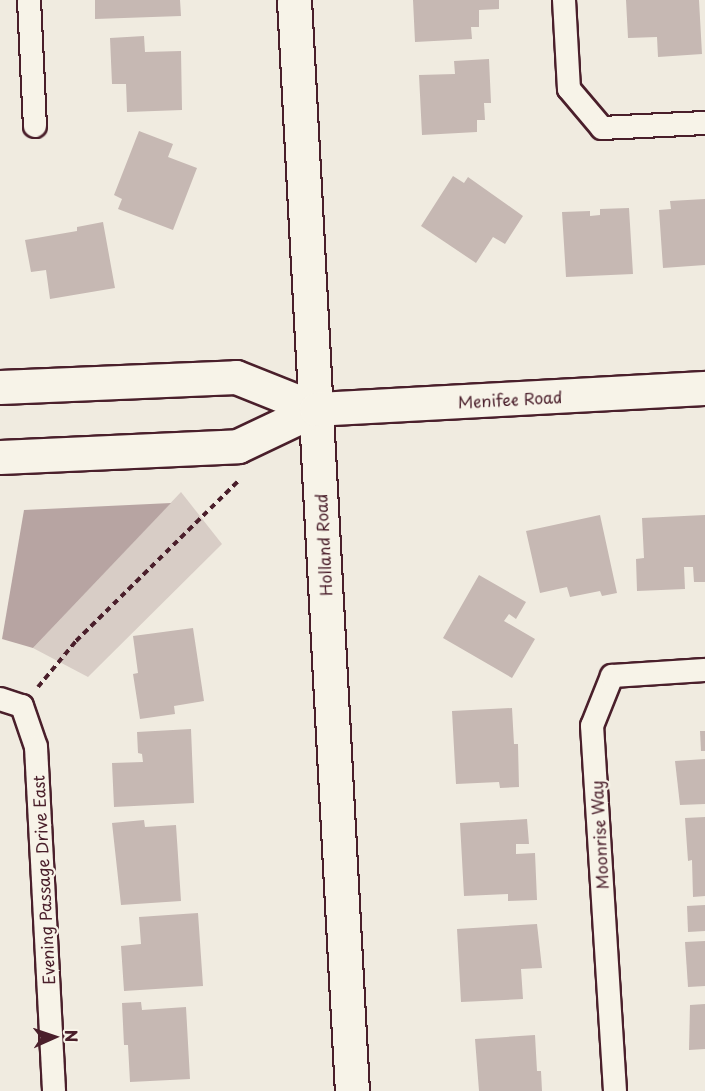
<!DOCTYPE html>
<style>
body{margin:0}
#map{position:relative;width:705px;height:1091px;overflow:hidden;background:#f0ebe0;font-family:"Playpen Sans",sans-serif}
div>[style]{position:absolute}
.green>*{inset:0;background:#d8cdc6}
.water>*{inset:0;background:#b7a4a2}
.building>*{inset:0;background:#c6b8b3}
.path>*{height:4px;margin-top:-2px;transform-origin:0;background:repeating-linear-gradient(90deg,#4a1f2b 0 6px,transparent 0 10.5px)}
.roads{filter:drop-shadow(2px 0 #4a1f2b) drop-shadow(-2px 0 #4a1f2b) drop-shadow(0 2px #4a1f2b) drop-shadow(0 -2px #4a1f2b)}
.minor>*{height:22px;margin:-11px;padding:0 11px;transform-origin:11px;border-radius:11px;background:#f7f3e8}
.secondary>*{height:33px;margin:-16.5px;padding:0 16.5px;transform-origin:16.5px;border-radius:16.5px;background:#f7f3e8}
.primary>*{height:33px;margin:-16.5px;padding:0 16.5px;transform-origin:16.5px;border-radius:16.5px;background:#f7f3e8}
span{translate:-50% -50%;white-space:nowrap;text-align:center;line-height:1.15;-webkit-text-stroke:4.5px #f7f3e8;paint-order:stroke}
.street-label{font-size:16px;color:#4a1f2b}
.north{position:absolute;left:24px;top:1007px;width:60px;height:60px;-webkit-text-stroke:4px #f7f3e8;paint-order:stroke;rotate:87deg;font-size:16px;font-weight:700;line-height:24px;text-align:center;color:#4a1f2b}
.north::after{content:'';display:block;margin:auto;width:21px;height:27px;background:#4a1f2b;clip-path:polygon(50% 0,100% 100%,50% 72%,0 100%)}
</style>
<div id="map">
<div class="green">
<div style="clip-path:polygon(181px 492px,222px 544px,88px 677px,33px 648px)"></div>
</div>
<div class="water">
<div style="clip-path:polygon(171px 503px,33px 648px,2px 639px,24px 510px)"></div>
</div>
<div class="building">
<div style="clip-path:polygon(95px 0,180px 0,181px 16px,95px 19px)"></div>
<div style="clip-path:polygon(413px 0,499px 0,499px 9px,479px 10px,479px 27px,471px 27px,472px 39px,415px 42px)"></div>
<div style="clip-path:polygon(626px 0,699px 0,702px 54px,658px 57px,657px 37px,628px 38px)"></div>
<div style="clip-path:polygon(144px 36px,145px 52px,181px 51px,182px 110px,127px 112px,126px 84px,112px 84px,110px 38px)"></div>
<div style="clip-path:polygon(489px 59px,491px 103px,484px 103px,485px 120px,477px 120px,477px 132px,422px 135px,419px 75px,455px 74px,454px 61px)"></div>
<div style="clip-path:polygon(139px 131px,173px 144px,168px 157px,197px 168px,173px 230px,118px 209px,122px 199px,114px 195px)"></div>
<div style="clip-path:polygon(453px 176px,464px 183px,468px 177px,523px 216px,505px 244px,493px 237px,476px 263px,421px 226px)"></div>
<div style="clip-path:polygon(705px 199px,705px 265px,663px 268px,659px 210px,671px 209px,670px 201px)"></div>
<div style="clip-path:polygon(629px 208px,633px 274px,566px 277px,562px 212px,590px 211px,590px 216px,600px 215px,600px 209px)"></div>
<div style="clip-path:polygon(103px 222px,115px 288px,50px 299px,46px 270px,31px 272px,25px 240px,77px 231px,77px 227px)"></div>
<div style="clip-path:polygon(600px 515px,617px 593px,602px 596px,600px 591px,570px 597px,567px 587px,540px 593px,526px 531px)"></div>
<div style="clip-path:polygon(705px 515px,705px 582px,694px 582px,693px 567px,684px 567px,685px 589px,637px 591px,636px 559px,644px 558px,642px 518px)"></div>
<div style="clip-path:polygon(479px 575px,526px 602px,516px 619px,509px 614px,504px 621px,535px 639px,512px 678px,443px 638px)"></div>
<div style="clip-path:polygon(193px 628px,204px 701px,174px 706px,175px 714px,140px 719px,133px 674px,138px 673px,133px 636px)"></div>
<div style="clip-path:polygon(512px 708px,514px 744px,518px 744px,519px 787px,500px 788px,499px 782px,456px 784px,452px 711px)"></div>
<div style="clip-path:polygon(191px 729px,194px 803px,114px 807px,112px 763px,143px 762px,142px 754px,138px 753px,137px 732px)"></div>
<div style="clip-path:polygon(700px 731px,705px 731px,705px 751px,701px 751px)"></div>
<div style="clip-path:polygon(705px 759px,705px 804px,680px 805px,675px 761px)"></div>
<div style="clip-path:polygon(705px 817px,705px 896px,693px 897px,692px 860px,688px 861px,685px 818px)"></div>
<div style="clip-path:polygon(527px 819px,529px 844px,516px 844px,516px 854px,535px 853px,537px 900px,508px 901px,508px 894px,464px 896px,460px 823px)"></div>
<div style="clip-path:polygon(144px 820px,145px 827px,176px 825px,181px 901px,121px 905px,112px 823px)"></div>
<div style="clip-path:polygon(705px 905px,705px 931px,688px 932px,687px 906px)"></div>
<div style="clip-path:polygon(198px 913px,203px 986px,124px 991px,121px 946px,141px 944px,139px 917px)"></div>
<div style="clip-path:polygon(537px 924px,542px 968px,521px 969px,523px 999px,461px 1002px,457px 929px)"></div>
<div style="clip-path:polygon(705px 941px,705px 986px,688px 987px,685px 942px)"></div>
<div style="clip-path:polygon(141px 1002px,142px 1010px,186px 1007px,190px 1079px,130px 1082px,128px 1045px,124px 1045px,122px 1003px)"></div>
<div style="clip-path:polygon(705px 1004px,705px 1049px,689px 1050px,690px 1005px)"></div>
<div style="clip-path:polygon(535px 1035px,537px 1071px,541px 1071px,542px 1091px,479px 1091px,475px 1039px)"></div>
</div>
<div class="path">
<div style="left:38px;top:687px;width:60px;rotate:-50.4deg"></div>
<div style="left:76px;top:641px;width:229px;rotate:-44.6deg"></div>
</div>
<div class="roads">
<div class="minor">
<div style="left:29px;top:0;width:126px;rotate:87.3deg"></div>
<div style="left:564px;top:0;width:89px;rotate:86.8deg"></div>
<div style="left:569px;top:89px;width:51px;rotate:49.8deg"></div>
<div style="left:602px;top:128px;width:103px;rotate:-2.8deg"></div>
<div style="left:0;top:699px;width:23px;rotate:18deg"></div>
<div style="left:22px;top:706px;width:43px;rotate:71.1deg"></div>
<div style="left:36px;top:747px;width:344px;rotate:87deg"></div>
<div style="left:615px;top:1091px;width:366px;rotate:-93.6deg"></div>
<div style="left:592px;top:726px;width:54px;rotate:-68.2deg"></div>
<div style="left:612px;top:676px;width:93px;rotate:-3.7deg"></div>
</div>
<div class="secondary">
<div style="left:294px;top:0;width:1093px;rotate:86.96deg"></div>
</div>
<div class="primary">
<div style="left:0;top:387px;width:236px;rotate:-2.4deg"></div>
<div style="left:236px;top:377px;width:86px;rotate:21.8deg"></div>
<div style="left:0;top:457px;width:238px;rotate:-2.6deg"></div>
<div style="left:238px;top:446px;width:86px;rotate:-25.4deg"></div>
<div style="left:316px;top:409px;width:390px;rotate:-3.1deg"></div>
</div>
</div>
<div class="street-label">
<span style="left:510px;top:399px;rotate:-3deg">Menifee Road</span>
<span style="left:323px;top:545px;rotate:-93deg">Holland Road</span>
<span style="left:599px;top:835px;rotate:-93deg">Moonrise Way</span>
<span style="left:43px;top:880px;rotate:-93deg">Evening Passage Drive East</span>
</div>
<div class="north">N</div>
</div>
